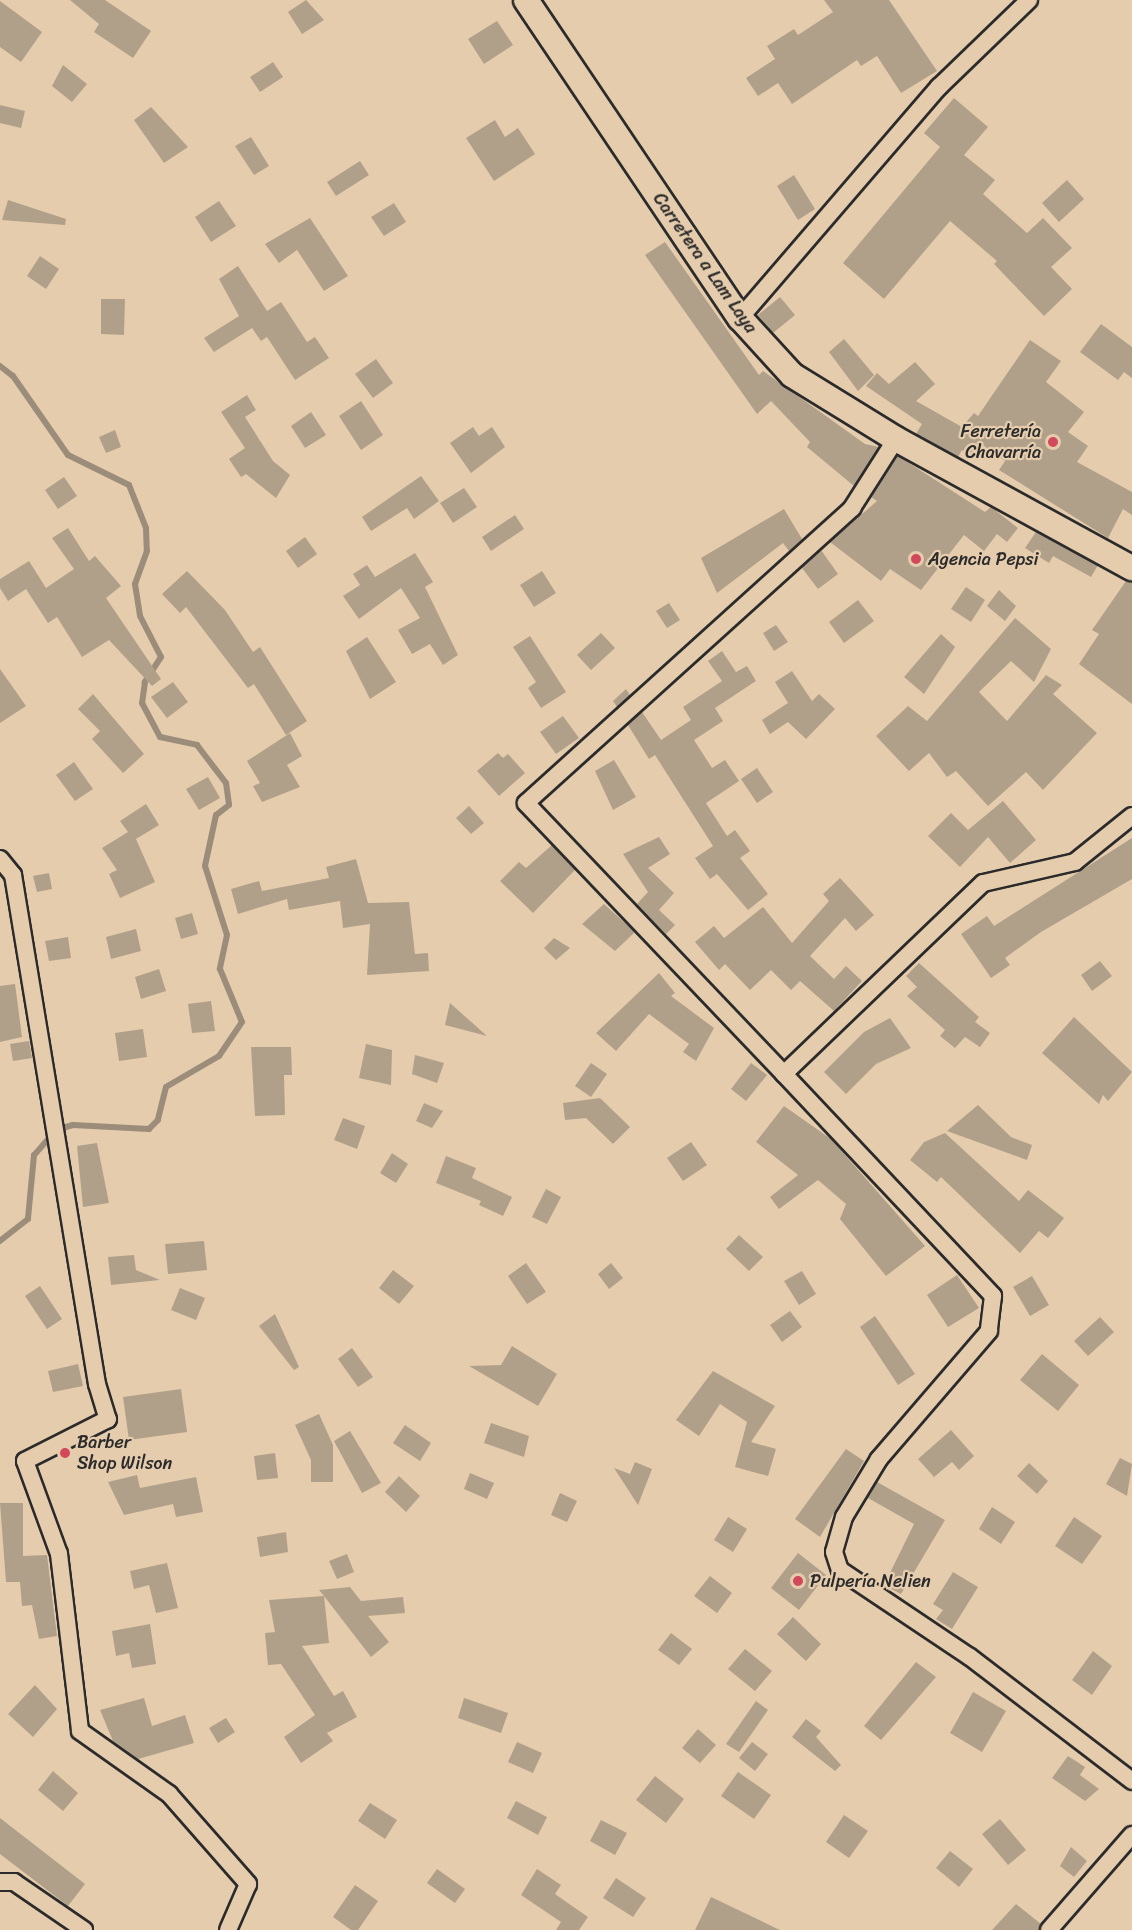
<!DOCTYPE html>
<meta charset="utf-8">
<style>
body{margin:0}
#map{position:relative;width:1132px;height:1930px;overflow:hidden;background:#e5ccad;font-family:Sriracha,sans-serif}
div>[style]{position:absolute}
.stream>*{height:6px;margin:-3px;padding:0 3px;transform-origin:3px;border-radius:3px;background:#9b8d7a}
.building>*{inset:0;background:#b1a089}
.roads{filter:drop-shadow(2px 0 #2b2b2b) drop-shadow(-2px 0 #2b2b2b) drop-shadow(0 2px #2b2b2b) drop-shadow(0 -2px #2b2b2b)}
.minor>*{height:16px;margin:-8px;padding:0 8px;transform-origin:8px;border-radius:8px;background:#e5ccad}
.secondary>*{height:24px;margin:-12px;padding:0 12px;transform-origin:12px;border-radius:12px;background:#e5ccad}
.dots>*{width:16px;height:16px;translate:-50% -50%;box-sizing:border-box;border:3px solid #e5ccad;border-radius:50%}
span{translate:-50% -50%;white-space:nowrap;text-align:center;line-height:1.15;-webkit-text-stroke:4.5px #e5ccad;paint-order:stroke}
.street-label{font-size:18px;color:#2b2b2b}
.poi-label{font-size:18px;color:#2b2b2b}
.right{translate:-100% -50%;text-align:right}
.left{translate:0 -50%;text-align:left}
</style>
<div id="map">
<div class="stream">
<div style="left:0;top:366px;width:16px;rotate:38deg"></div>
<div style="left:13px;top:376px;width:96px;rotate:55.2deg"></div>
<div style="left:68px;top:455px;width:68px;rotate:26.2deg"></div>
<div style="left:129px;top:485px;width:46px;rotate:68.4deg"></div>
<div style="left:146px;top:528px;width:23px;rotate:88deg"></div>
<div style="left:147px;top:551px;width:35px;rotate:110deg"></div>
<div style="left:135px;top:584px;width:32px;rotate:81deg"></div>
<div style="left:140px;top:616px;width:46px;rotate:62.9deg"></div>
<div style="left:161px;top:657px;width:30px;rotate:123deg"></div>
<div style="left:145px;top:682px;width:21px;rotate:98deg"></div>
<div style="left:142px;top:703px;width:38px;rotate:62deg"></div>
<div style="left:160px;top:737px;width:38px;rotate:12deg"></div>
<div style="left:197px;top:745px;width:48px;rotate:52.7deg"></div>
<div style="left:226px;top:783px;width:22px;rotate:82deg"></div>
<div style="left:229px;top:805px;width:16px;rotate:142deg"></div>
<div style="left:216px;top:815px;width:52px;rotate:102.2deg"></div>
<div style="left:205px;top:866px;width:72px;rotate:72.3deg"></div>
<div style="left:227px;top:935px;width:35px;rotate:102deg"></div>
<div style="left:220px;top:969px;width:57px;rotate:67.5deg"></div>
<div style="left:242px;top:1022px;width:41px;rotate:124.1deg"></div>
<div style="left:219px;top:1056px;width:61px;rotate:149.7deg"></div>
<div style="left:166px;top:1087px;width:34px;rotate:104deg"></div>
<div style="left:158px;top:1120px;width:13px;rotate:135deg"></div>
<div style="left:149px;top:1129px;width:76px;rotate:-177deg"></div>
<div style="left:73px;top:1125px;width:18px;rotate:164deg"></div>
<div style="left:56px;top:1130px;width:33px;rotate:131deg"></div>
<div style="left:34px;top:1155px;width:64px;rotate:95.4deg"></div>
<div style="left:28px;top:1219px;width:36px;rotate:142deg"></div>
</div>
<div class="building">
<div style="clip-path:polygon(70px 0,105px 0,151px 31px,133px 58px,94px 32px,99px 24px)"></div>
<div style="clip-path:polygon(306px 0,324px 20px,302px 34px,288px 12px)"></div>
<div style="clip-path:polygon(824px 0,889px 0,937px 71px,901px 93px,877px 56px,861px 66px,857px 60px,792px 104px,778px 83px,758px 96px,746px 78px,775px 59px,767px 46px,794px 29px,798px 35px,833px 12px)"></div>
<div style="clip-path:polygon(0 1px,42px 32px,21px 62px,0 47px)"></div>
<div style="clip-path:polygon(497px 21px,513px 45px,484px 64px,468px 39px)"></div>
<div style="clip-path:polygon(273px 62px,283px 77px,260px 92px,250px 77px)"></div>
<div style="clip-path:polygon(63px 65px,87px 84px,72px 102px,52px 86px)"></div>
<div style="clip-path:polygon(954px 98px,988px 127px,964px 155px,995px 180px,983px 194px,1027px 233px,1043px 218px,1072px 248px,1051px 267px,1072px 289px,1044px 316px,994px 264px,997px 261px,950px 221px,884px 299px,843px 263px,940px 147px,924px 133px)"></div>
<div style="clip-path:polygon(0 105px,25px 111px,21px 128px,0 123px)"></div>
<div style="clip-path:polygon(151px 107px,188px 147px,164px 163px,134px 120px)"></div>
<div style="clip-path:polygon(495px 120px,505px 137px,518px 128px,535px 154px,494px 181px,466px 138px)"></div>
<div style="clip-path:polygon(251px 137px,269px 166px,254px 175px,235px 146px)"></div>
<div style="clip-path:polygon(360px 161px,369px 175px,336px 196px,327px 182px)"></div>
<div style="clip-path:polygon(794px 175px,815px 209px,798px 220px,777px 186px)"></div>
<div style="clip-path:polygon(1067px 180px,1084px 199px,1059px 222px,1042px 203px)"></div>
<div style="clip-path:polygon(8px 200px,66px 219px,65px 225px,2px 220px)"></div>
<div style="clip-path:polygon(219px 201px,236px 226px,211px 242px,195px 217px)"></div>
<div style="clip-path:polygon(394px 203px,406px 222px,384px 236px,371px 217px)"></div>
<div style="clip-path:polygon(310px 218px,348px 276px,324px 291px,297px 250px,279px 263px,265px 244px)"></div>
<div style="clip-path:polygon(665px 242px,759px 375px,763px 371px,865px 444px,879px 447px,854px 486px,807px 447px,810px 442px,771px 401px,757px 414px,645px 255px)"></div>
<div style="clip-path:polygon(40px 256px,59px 269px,46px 289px,27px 276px)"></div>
<div style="clip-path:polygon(238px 266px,267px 311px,281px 302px,307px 342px,315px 337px,329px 358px,295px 380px,267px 337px,261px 341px,252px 328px,214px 352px,204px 338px,239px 316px,219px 279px)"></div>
<div style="clip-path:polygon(780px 297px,795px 315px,773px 333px,758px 315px)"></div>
<div style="clip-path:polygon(101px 299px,125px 299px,124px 335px,101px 334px)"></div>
<div style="clip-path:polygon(1101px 324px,1132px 347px,1132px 378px,1124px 372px,1118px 380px,1080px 352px)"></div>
<div style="clip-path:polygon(844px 339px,874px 375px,858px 391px,829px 352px)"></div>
<div style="clip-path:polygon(1030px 340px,1061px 361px,1046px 382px,1084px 412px,1068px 432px,1088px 446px,1077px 462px,1132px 492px,1132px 515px,1123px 509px,1108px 538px,999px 470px,1005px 461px,980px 443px,970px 456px,962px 450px,958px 457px,916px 434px,922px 424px,866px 386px,877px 373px,889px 384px,915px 362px,935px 384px,916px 401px,962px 427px,974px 413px,978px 416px)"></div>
<div style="clip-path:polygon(376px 359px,393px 383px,373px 398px,355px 374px)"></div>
<div style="clip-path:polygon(247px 395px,256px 410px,245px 417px,273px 461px,290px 475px,276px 498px,246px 474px,241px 477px,229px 459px,245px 448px,221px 412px)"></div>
<div style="clip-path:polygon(361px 401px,383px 435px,361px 450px,339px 416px)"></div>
<div style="clip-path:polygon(311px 412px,326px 435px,305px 448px,291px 426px)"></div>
<div style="clip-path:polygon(473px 427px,479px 436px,492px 427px,505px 447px,471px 473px,450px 443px)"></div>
<div style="clip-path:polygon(115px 430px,121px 447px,106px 453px,99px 437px)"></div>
<div style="clip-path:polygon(898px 456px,985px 512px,991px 507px,1018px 528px,1007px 542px,997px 534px,984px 551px,964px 535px,921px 590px,890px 569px,881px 581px,830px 542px,877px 501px,871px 497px)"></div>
<div style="clip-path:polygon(421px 476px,439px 501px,414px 519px,407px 508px,371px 531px,362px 517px)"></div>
<div style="clip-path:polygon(64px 477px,77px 496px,58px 509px,45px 490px)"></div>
<div style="clip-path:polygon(464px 488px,477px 507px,453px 523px,440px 503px)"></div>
<div style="clip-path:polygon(784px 509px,802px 539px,789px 551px,783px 543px,717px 593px,701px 558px)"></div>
<div style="clip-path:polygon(515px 515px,524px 529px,491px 551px,482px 537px)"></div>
<div style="clip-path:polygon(68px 528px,89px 561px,95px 556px,121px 586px,106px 598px,161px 679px,152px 686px,109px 640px,82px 657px,57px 617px,48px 623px,26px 589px,8px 601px,0 588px,0 579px,29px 561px,46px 588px,74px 569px,52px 538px)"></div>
<div style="clip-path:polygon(1036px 532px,1098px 565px,1091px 577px,1053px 556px,1049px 563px,1025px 548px)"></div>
<div style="clip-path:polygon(305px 537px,317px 554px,298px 568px,286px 551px)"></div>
<div style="clip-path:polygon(821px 550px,838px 574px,818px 589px,802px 568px)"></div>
<div style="clip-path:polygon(415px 553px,433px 582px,425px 587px,458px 655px,443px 665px,430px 644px,412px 654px,398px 630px,420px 618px,401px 588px,359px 619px,343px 596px,360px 585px,353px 574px,367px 565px,375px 577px)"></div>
<div style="clip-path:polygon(187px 571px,225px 610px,253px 652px,260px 647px,307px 721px,286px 735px,254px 684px,248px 688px,186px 607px,180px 613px,162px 594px)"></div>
<div style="clip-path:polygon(542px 571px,556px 593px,534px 607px,520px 585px)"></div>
<div style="clip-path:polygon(1126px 581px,1132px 582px,1132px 704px,1079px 664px,1099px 634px,1092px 630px)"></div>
<div style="clip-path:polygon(966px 587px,985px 600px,971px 622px,951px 609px)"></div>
<div style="clip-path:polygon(999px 590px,1016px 606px,1005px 621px,987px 606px)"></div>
<div style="clip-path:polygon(858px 600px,874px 621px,844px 643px,829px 622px)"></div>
<div style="clip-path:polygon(669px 603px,680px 620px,667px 628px,656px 611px)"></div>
<div style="clip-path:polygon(1015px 618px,1051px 649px,1034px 682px,1011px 661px,979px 692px,1007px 721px,1046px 675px,1062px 685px,1053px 694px,1097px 733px,1043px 790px,1026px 772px,988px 806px,956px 771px,947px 777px,929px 753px,909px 771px,876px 736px,908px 706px,927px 721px)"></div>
<div style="clip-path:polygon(776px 625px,788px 642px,774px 651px,763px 633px)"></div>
<div style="clip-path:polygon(601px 633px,615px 648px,591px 670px,577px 655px)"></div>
<div style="clip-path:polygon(941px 634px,955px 647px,924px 694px,904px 677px)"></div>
<div style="clip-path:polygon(530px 636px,566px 692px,541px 708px,528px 688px,536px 682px,513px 647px)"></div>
<div style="clip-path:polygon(367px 637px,396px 682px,370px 699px,346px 651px)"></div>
<div style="clip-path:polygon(722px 651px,736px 672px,747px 666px,756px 681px,715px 708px,723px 721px,694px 740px,712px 768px,725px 760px,739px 781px,706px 803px,727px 836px,735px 830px,750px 851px,740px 858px,768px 894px,748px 910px,717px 874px,710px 879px,695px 858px,713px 846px,655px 755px,649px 759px,628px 725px,642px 712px,661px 740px,691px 720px,683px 707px,722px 681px,708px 661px)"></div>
<div style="clip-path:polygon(0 669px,26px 706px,0 723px)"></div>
<div style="clip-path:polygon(792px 671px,812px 701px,819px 694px,835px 709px,806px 739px,788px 722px,770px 734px,762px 720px,788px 703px,775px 682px)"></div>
<div style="clip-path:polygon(173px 682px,188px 702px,167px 718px,151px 697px)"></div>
<div style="clip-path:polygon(626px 689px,630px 695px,617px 707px,613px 701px)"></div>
<div style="clip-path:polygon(93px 694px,144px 754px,123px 773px,92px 739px,100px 731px,78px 709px)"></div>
<div style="clip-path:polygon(563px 716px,579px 738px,556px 754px,540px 732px)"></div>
<div style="clip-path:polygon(290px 733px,302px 756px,287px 765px,300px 787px,262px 802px,253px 786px,260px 783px,247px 761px)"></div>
<div style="clip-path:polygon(498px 753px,503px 758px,508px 754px,525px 773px,499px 796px,477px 771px)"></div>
<div style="clip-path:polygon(614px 760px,636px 797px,613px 810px,595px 771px)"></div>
<div style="clip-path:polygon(74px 762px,93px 789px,75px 801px,56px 775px)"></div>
<div style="clip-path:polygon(757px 768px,773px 792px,757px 803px,741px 779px)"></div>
<div style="clip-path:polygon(208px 777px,220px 798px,199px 810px,186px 789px)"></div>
<div style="clip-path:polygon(1003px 801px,1036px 840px,1010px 863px,988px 837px,960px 867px,928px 836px,951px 813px,968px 830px)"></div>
<div style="clip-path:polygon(146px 804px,159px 825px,136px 839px,155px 882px,120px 898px,109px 874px,117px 870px,102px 848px,128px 832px,120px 821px)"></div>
<div style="clip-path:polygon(469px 806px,484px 823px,471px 834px,456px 818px)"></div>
<div style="clip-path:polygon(659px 837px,670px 854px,648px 868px,674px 893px,659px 910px,675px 925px,666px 934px,637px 904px,648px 892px,623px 854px)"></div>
<div style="clip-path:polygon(1132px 838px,1132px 879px,1041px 932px,1005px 958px,1010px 965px,991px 978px,961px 934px,987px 916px,994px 926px)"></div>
<div style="clip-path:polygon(552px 845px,575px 870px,533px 913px,500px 881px,519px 862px,526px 868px)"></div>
<div style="clip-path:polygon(356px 859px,368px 903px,409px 902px,415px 954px,428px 953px,429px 971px,367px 975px,370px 924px,343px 928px,340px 901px,289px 910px,287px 899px,238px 914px,231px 889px,259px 881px,262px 891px,329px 878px,326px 867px)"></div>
<div style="clip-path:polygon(49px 873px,52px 889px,37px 892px,33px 876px)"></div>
<div style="clip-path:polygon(840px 878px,874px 915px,856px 931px,845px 918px,810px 956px,834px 979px,846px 966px,862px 981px,834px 1011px,800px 981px,791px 990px,771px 970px,750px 990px,725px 964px,719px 970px,695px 942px,714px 926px,724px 938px,763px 907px,792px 943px,829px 901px,823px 894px)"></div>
<div style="clip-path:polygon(604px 904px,635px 932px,615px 951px,582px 924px)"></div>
<div style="clip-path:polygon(192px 913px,198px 934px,181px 939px,175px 918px)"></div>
<div style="clip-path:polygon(136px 929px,141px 951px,111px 959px,106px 937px)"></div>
<div style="clip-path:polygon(68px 937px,71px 958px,49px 961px,45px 941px)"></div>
<div style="clip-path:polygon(554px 938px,570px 948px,556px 960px,544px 948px)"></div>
<div style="clip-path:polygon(1100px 961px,1112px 976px,1092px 991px,1081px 975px)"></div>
<div style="clip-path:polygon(919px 963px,979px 1017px,975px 1022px,990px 1033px,980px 1047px,965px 1037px,955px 1048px,940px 1036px,945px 1030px,907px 996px,917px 987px,906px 976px)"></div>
<div style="clip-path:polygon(159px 969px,166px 991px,141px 999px,135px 977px)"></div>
<div style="clip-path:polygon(659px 973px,675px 993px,671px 996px,714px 1028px,696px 1061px,683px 1052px,689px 1044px,649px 1014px,616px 1051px,596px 1033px)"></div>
<div style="clip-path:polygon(15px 984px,22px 1037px,0 1042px,0 986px)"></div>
<div style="clip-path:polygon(211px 1001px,215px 1031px,192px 1033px,188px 1004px)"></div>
<div style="clip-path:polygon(450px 1003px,487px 1036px,445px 1025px)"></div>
<div style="clip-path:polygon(1074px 1017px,1132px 1072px,1108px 1101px,1103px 1095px,1099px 1104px,1042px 1053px)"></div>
<div style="clip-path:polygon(890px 1018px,911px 1048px,876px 1064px,846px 1094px,824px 1072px,864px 1032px)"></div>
<div style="clip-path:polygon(143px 1029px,147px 1057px,119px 1061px,115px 1033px)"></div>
<div style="clip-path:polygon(29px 1041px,32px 1058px,13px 1061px,10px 1044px)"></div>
<div style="clip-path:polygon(366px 1044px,392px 1050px,391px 1085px,359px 1078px)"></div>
<div style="clip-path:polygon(251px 1047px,291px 1047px,292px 1075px,284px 1075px,285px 1115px,255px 1116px)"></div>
<div style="clip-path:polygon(415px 1055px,444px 1063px,437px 1083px,412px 1074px)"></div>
<div style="clip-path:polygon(591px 1063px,607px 1074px,591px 1097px,575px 1086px)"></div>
<div style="clip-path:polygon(751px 1063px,767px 1075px,746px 1101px,731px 1089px)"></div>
<div style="clip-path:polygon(600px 1098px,630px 1127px,613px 1144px,586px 1118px,565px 1120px,563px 1103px)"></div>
<div style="clip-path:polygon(424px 1103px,443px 1111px,432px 1128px,416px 1121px)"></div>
<div style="clip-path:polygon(978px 1105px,1011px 1137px,1032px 1145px,1027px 1160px,947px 1131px)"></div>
<div style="clip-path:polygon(784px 1106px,831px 1139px,925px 1246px,886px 1276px,840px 1219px,846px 1204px,818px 1180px,779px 1209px,770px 1197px,798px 1175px,756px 1142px)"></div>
<div style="clip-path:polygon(343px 1118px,365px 1126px,357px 1149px,334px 1140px)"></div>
<div style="clip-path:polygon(945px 1133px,1019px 1201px,1028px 1190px,1064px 1218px,1048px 1238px,1039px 1231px,1020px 1253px,941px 1177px,937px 1182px,910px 1160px,924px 1142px)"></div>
<div style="clip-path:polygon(691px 1142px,707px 1165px,683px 1181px,667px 1158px)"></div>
<div style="clip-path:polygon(97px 1143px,109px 1203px,83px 1207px,77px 1146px)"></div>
<div style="clip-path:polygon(392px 1153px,408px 1164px,396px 1183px,380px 1173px)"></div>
<div style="clip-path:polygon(446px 1156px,476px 1168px,472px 1178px,512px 1197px,503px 1216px,479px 1205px,481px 1201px,436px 1183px)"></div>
<div style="clip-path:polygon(546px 1189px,561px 1197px,547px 1224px,532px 1217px)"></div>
<div style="clip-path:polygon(739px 1235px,763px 1257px,749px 1271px,726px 1249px)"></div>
<div style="clip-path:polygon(204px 1241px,207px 1270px,168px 1274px,165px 1244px)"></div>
<div style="clip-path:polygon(134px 1255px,136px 1270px,160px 1280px,111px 1285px,108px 1257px)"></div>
<div style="clip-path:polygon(526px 1263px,546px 1292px,527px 1304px,508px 1276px)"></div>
<div style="clip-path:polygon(611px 1263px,623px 1278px,609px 1289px,598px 1274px)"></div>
<div style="clip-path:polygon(393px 1270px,414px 1286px,399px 1304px,379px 1288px)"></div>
<div style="clip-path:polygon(802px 1271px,816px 1294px,799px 1305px,784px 1281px)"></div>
<div style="clip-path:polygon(957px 1275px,979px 1308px,948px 1327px,927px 1295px)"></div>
<div style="clip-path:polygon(1032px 1276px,1049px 1305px,1030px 1316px,1013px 1287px)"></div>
<div style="clip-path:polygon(40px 1286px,62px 1319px,47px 1329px,25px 1296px)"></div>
<div style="clip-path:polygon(180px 1288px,205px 1298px,196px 1320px,171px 1310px)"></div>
<div style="clip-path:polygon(790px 1311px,802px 1327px,782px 1342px,770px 1325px)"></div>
<div style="clip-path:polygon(275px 1314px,299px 1367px,294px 1370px,259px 1326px)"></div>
<div style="clip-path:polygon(875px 1316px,915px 1374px,898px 1385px,860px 1327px)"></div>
<div style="clip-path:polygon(1100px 1317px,1114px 1332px,1088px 1356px,1074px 1341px)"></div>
<div style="clip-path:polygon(512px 1346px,557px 1374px,538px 1406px,469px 1366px,501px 1365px)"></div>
<div style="clip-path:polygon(352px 1348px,373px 1377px,358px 1387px,338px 1359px)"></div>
<div style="clip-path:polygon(1042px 1354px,1079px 1385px,1058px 1411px,1020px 1380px)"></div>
<div style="clip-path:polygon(78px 1364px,83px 1386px,53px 1392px,48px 1371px)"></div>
<div style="clip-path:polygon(713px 1371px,775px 1406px,751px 1442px,776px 1449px,768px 1476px,735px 1467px,747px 1422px,720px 1404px,699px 1436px,676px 1420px)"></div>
<div style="clip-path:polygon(181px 1389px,187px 1432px,129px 1440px,123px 1397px)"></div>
<div style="clip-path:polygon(319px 1414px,333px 1445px,333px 1482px,311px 1482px,311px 1460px,295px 1425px)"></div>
<div style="clip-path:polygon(491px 1423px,529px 1436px,524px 1457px,484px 1443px)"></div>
<div style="clip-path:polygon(405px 1425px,431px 1443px,420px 1461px,393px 1443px)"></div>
<div style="clip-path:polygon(951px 1430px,974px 1456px,959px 1470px,952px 1462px,934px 1477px,918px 1459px)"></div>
<div style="clip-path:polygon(350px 1431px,381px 1483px,362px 1493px,334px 1441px)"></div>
<div style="clip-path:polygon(846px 1449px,864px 1461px,820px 1537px,795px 1519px)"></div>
<div style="clip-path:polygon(275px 1453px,278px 1478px,257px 1480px,254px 1456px)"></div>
<div style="clip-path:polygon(1120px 1458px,1132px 1464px,1127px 1496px,1106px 1484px)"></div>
<div style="clip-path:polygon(635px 1462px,652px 1469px,638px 1505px,614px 1468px,630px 1474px)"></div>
<div style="clip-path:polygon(1029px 1463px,1048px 1481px,1037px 1494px,1017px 1476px)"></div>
<div style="clip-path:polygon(470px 1473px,494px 1483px,487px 1499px,464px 1489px)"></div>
<div style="clip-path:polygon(137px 1475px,140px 1488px,196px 1477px,203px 1512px,176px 1517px,173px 1504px,124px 1515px,108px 1482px)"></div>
<div style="clip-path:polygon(399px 1476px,420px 1496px,406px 1512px,385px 1492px)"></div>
<div style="clip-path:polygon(877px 1482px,945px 1520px,901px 1594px,884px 1585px,914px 1524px,868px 1498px)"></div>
<div style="clip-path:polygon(560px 1493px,577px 1501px,567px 1522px,551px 1515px)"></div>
<div style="clip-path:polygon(0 1503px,23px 1503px,23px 1556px,47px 1555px,57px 1636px,39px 1639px,32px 1605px,22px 1606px,20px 1582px,6px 1582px)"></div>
<div style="clip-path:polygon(992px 1507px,1015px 1522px,1001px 1544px,979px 1529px)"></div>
<div style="clip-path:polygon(728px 1517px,747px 1529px,733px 1552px,714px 1540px)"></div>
<div style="clip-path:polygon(1074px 1517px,1102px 1536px,1082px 1564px,1055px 1546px)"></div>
<div style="clip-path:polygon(286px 1532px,288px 1552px,260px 1557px,257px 1537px)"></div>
<div style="clip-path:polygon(798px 1553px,826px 1575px,799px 1610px,771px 1588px)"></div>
<div style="clip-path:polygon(347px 1554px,354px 1572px,337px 1579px,329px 1561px)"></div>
<div style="clip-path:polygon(167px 1563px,178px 1608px,156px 1613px,149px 1585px,134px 1589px,130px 1571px)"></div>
<div style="clip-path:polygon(953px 1572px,978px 1587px,952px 1629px,936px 1619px,943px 1610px,933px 1604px)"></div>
<div style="clip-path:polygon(710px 1576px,732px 1593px,717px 1613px,694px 1596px)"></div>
<div style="clip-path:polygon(350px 1587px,361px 1601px,403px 1597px,405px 1613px,368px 1616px,389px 1642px,371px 1657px,324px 1596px,329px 1643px,302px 1646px,334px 1696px,343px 1691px,357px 1717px,327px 1733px,333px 1741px,301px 1763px,284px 1737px,315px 1715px,281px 1664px,268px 1665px,265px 1633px,275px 1632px,269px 1600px,324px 1596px,319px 1590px)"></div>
<div style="clip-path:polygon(793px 1617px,821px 1644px,806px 1661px,777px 1634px)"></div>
<div style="clip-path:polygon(150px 1624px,156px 1664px,132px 1668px,129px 1653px,116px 1656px,112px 1631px)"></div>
<div style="clip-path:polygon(671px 1633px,692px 1649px,679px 1665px,658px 1650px)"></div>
<div style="clip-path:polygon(745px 1649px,772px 1671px,755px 1691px,728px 1669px)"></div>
<div style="clip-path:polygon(1093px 1651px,1112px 1666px,1092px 1695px,1072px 1680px)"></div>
<div style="clip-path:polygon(916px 1662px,936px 1677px,881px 1740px,864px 1726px)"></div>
<div style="clip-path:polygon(35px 1685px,57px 1709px,33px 1737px,8px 1714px)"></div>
<div style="clip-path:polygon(973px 1692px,1006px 1711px,982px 1752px,950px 1733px)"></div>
<div style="clip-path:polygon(144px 1698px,152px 1726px,185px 1715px,194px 1743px,138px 1759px,113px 1741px,100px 1710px)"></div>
<div style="clip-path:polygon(464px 1698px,508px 1713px,501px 1733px,458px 1718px)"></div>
<div style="clip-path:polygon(756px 1701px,768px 1710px,739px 1752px,726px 1744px)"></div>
<div style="clip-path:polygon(226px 1718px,235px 1732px,218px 1743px,209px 1728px)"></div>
<div style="clip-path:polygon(806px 1719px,821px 1731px,816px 1737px,841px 1765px,835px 1771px,792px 1737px)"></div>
<div style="clip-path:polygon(698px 1729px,716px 1745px,700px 1763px,682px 1748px)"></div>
<div style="clip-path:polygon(517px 1742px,542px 1753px,533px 1773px,508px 1762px)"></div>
<div style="clip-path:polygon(752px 1742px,768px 1754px,755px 1771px,739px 1758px)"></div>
<div style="clip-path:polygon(1068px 1756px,1085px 1767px,1080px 1775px,1099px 1789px,1085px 1801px,1052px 1778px)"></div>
<div style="clip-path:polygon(53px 1771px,78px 1793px,63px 1811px,38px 1790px)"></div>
<div style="clip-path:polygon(738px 1772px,771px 1795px,754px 1819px,721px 1796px)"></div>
<div style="clip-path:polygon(655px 1776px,684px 1799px,666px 1823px,636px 1800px)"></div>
<div style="clip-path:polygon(516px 1801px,547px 1817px,538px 1835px,507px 1818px)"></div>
<div style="clip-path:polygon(370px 1803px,397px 1820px,385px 1839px,358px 1821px)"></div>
<div style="clip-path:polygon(844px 1815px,868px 1831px,849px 1858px,826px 1842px)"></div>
<div style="clip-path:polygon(0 1818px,85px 1884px,68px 1906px,0 1854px)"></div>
<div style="clip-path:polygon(1000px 1819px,1026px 1850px,1008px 1865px,982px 1834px)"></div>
<div style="clip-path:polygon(601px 1820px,627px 1833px,615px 1855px,590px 1841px)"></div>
<div style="clip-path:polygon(1071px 1847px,1087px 1861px,1074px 1877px,1060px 1866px)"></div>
<div style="clip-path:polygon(950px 1851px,973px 1869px,959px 1887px,936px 1868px)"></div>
<div style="clip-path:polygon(437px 1869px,465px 1889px,455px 1903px,427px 1883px)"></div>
<div style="clip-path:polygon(537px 1869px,561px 1885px,555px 1894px,588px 1917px,579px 1930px,556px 1930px,561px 1922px,521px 1895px)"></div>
<div style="clip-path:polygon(616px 1878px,646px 1898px,633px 1917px,603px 1898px)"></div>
<div style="clip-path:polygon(355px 1885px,378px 1901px,358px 1930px,351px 1930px,333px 1917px)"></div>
<div style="clip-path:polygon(711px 1897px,780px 1930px,695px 1930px)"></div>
<div style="clip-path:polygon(1016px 1904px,1041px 1924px,1039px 1930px,992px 1930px)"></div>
</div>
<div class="roads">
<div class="minor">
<div style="left:740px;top:318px;width:305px;rotate:-49.3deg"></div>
<div style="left:939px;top:87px;width:125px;rotate:-44deg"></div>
<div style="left:1132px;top:816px;width:73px;rotate:141.1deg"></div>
<div style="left:1075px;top:862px;width:94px;rotate:167.1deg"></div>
<div style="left:983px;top:883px;width:276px;rotate:136.2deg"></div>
<div style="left:784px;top:1074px;width:305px;rotate:46.7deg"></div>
<div style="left:993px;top:1296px;width:35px;rotate:97deg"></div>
<div style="left:989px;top:1331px;width:169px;rotate:130.7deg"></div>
<div style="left:879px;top:1459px;width:68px;rotate:121.1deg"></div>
<div style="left:844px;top:1517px;width:36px;rotate:106deg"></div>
<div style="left:834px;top:1552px;width:19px;rotate:72deg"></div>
<div style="left:840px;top:1570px;width:156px;rotate:33.8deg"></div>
<div style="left:970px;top:1657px;width:204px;rotate:37.4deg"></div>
<div style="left:0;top:859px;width:21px;rotate:51deg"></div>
<div style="left:13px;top:875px;width:516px;rotate:80.63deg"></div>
<div style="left:97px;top:1384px;width:37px;rotate:73deg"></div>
<div style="left:108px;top:1419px;width:93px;rotate:153.2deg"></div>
<div style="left:25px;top:1461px;width:99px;rotate:69.9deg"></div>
<div style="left:59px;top:1554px;width:178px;rotate:83.2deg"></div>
<div style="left:80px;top:1731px;width:109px;rotate:35.3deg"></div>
<div style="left:169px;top:1794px;width:120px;rotate:48.7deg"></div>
<div style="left:248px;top:1884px;width:50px;rotate:113.5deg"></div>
<div style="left:784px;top:1074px;width:374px;rotate:-133.6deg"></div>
<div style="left:526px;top:803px;width:440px;rotate:-42.1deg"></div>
<div style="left:852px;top:508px;width:82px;rotate:-57.5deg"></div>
<div style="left:0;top:1882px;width:14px"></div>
<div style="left:14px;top:1882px;width:85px;rotate:34.4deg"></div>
<div style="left:1049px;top:1930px;width:126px;rotate:-48.9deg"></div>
</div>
<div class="secondary">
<div style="left:526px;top:0;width:383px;rotate:56.1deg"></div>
<div style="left:740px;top:318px;width:77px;rotate:47.6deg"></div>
<div style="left:792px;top:375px;width:122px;rotate:31.6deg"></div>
<div style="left:896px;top:439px;width:269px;rotate:28.7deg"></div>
</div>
</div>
<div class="dots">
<div style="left:1053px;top:442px;background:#d1495b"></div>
<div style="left:916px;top:559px;background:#d1495b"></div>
<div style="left:65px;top:1453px;background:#d1495b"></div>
<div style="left:798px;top:1581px;background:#d1495b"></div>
</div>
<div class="street-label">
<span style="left:705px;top:263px;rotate:55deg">Carretera a Lam Laya</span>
</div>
<div class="poi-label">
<span class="right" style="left:1041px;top:442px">Ferretería<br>Chavarría</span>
<span class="left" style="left:928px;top:559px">Agencia Pepsi</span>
<span class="left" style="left:77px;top:1453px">Barber<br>Shop Wilson</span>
<span class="left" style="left:810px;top:1581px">Pulpería Nelien</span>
</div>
</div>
